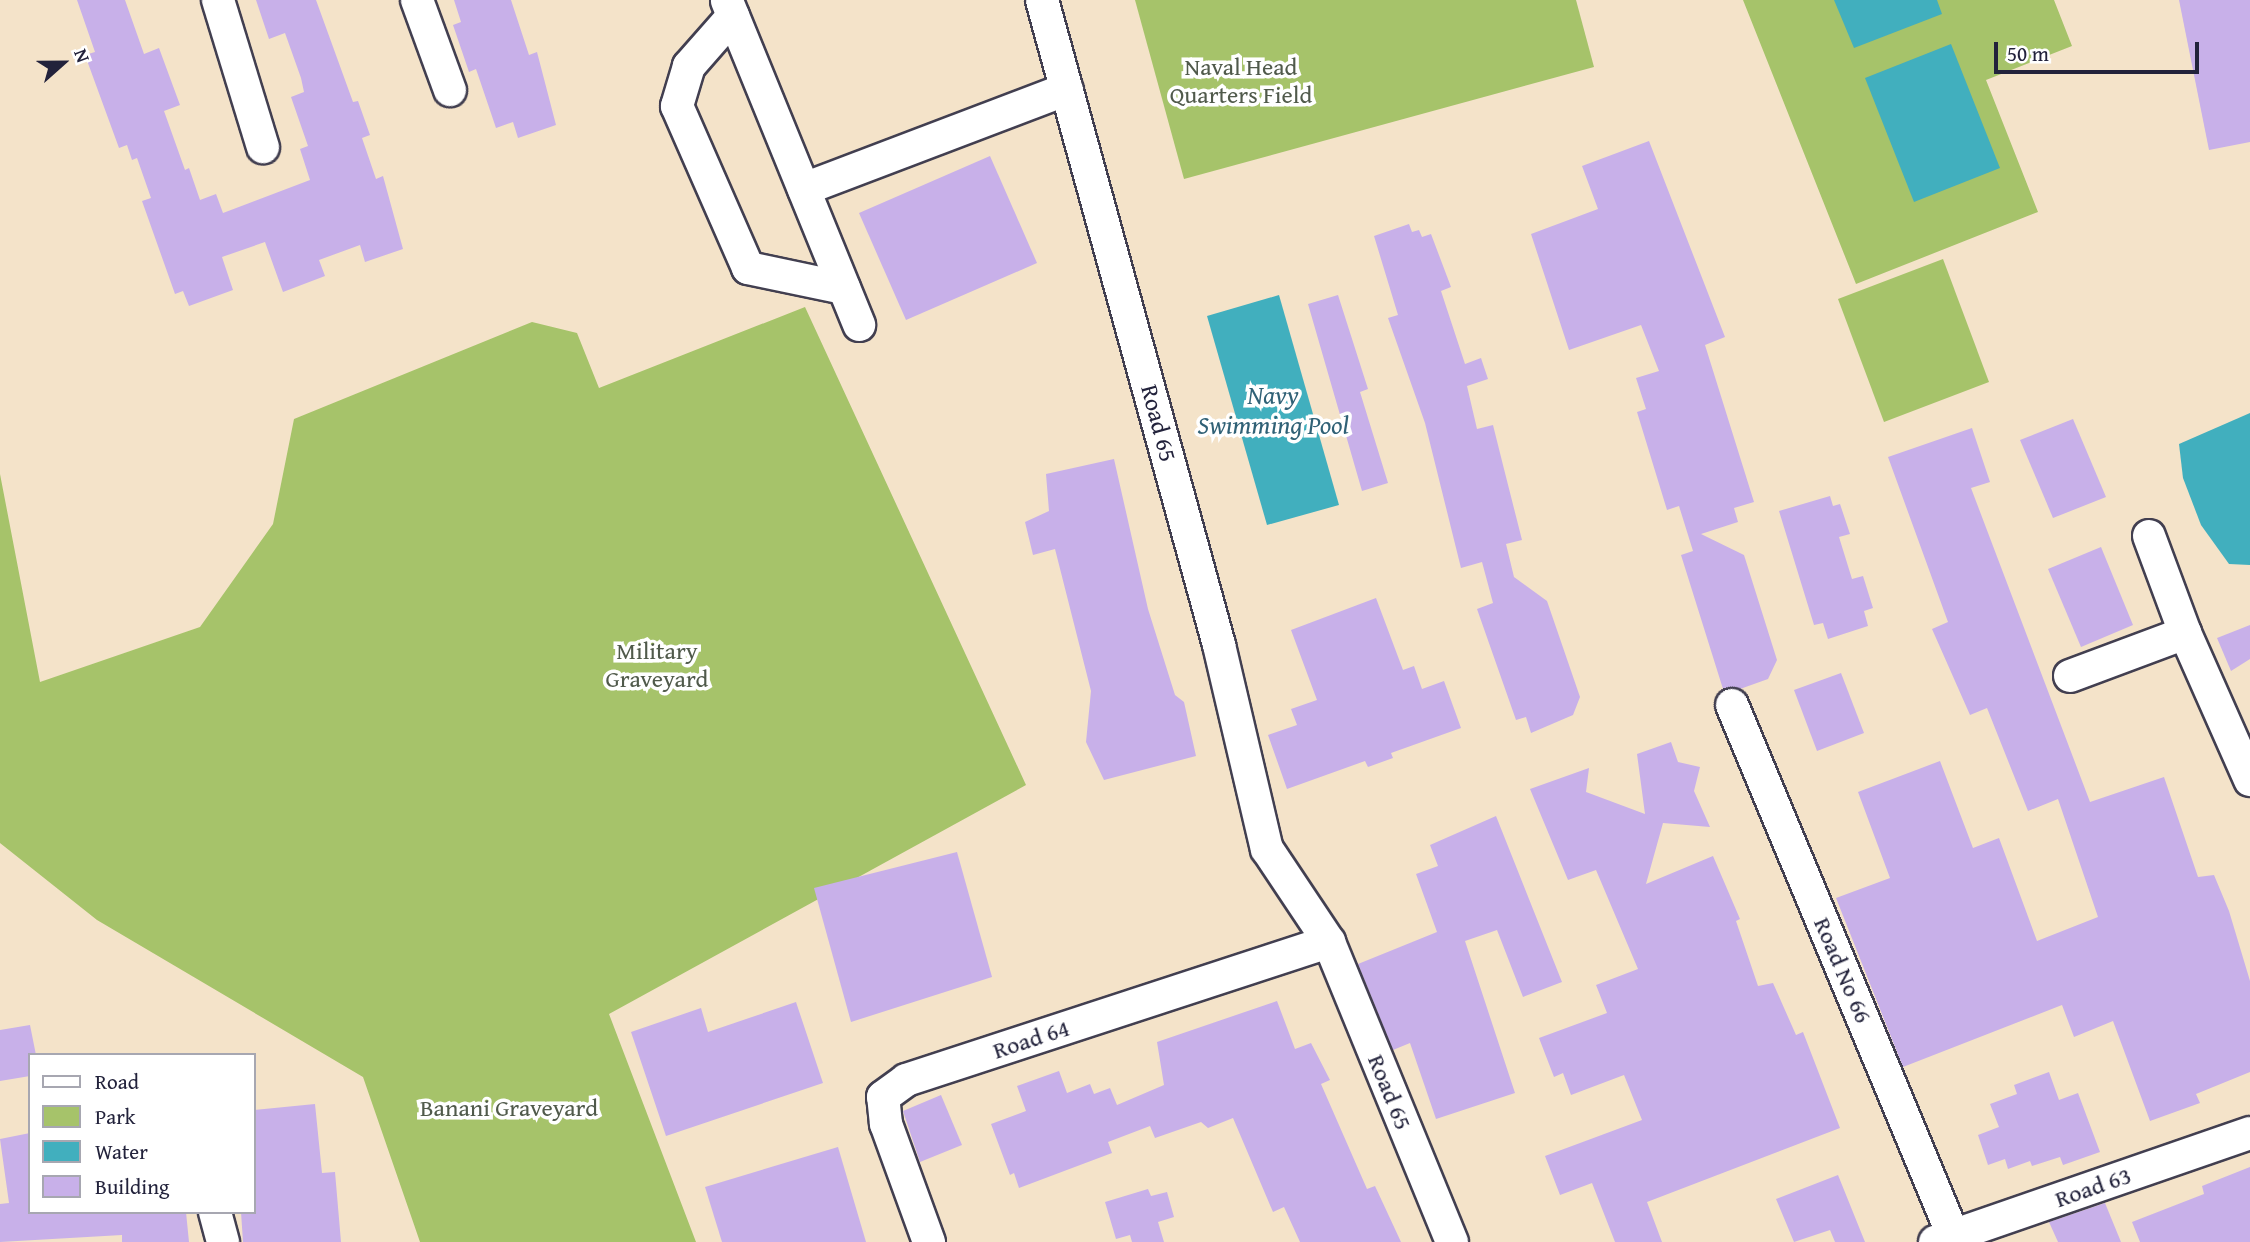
<!DOCTYPE html>
<style>
body{margin:0}
#map{position:relative;width:2250px;height:1242px;overflow:hidden;background:#f4e3c9;font-family:"Gentium Book Plus",serif}
div>[style]{position:absolute}
.green>*{inset:0;background:#a6c36a}
.water>*{inset:0;background:#41afbe}
.building>*{inset:0;background:#c8b0e9}
.roads{filter:drop-shadow(2px 0 #423f50) drop-shadow(-2px 0 #423f50) drop-shadow(0 2px #423f50) drop-shadow(0 -2px #423f50)}
.minor>*{height:32px;margin:-16px;padding:0 16px;transform-origin:16px;border-radius:16px;background:#fff}
span{translate:-50% -50%;white-space:nowrap;text-align:center;line-height:1.15;-webkit-text-stroke:7px #fff;paint-order:stroke}
.park-label{font-size:24px;color:#505a4b}
.street-label{font-size:24px;color:#22223b}
.water-label{font-size:26px;color:#306176;font-style:italic}
.legend{position:absolute;left:28px;top:1053px;width:228px;height:161px;box-sizing:border-box;background:#fff;border:2px solid #a7a7b1;margin:0;padding:9px 12px;list-style:none;font-size:21px;color:#22223b}
.legend li{display:flex;align-items:center;gap:14px;height:35px}
.legend b{width:35px;border:2px solid #a7a7b1}
.north{position:absolute;left:28px;top:28px;width:70px;height:70px;-webkit-text-stroke:5px #fff;paint-order:stroke;rotate:69deg;font-size:19px;font-weight:700;line-height:28px;text-align:center;color:#22223b}
.north::after{content:'';display:block;margin:auto;width:24px;height:32px;background:#22223b;clip-path:polygon(50% 0,100% 100%,50% 72%,0 100%)}
.scale{position:absolute;left:1994px;top:42px;width:205px;height:32px;box-sizing:border-box;border:4px solid #22223b;border-top:0;padding-left:9px;font-size:21px;line-height:24px;white-space:nowrap;color:#22223b;-webkit-text-stroke:5px #fff;paint-order:stroke}
</style>
<div id="map">
<div class="green">
<div style="clip-path:polygon(1135px 0,1576px 0,1594px 67px,1184px 179px)"></div>
<div style="clip-path:polygon(1743px 0,2054px 0,2072px 46px,1986px 80px,2038px 212px,1856px 284px)"></div>
<div style="clip-path:polygon(1943px 259px,1989px 382px,1884px 422px,1838px 299px)"></div>
<div style="clip-path:polygon(805px 307px,1026px 785px,609px 1014px,696px 1242px,420px 1242px,363px 1077px,97px 920px,0 843px,0 474px,40px 682px,200px 627px,273px 524px,294px 419px,532px 322px,577px 333px,599px 388px)"></div>
</div>
<div class="water">
<div style="clip-path:polygon(1834px 0,1937px 0,1942px 14px,1854px 48px)"></div>
<div style="clip-path:polygon(1951px 44px,2000px 168px,1914px 202px,1865px 78px)"></div>
<div style="clip-path:polygon(1279px 295px,1339px 505px,1267px 525px,1207px 316px)"></div>
<div style="clip-path:polygon(2250px 413px,2250px 565px,2229px 564px,2201px 525px,2183px 478px,2179px 444px)"></div>
</div>
<div class="building">
<div style="clip-path:polygon(77px 0,125px 0,144px 54px,159px 48px,180px 105px,164px 111px,185px 170px,189px 168px,200px 200px,216px 194px,223px 213px,310px 180px,300px 149px,308px 146px,291px 97px,304px 92px,301px 78px,285px 33px,269px 39px,256px 0,316px 0,353px 102px,358px 101px,370px 135px,362px 138px,376px 179px,383px 176px,403px 249px,365px 262px,360px 245px,319px 260px,325px 276px,283px 292px,265px 242px,222px 257px,233px 290px,189px 306px,183px 291px,175px 294px,142px 201px,151px 198px,137px 158px,132px 160px,127px 145px,119px 148px,85px 55px,95px 52px)"></div>
<div style="clip-path:polygon(454px 0,511px 0,529px 55px,537px 52px,556px 125px,518px 138px,513px 122px,496px 128px,476px 69px,469px 72px,453px 25px,461px 22px)"></div>
<div style="clip-path:polygon(2179px 0,2250px 0,2250px 142px,2209px 150px)"></div>
<div style="clip-path:polygon(1649px 141px,1725px 337px,1705px 345px,1754px 502px,1734px 508px,1738px 522px,1701px 534px,1744px 555px,1777px 660px,1768px 679px,1740px 689px,1723px 689px,1681px 555px,1693px 551px,1679px 506px,1667px 510px,1637px 412px,1646px 409px,1636px 378px,1659px 371px,1641px 325px,1569px 350px,1531px 234px,1598px 209px,1582px 166px)"></div>
<div style="clip-path:polygon(990px 156px,1037px 263px,906px 320px,859px 213px)"></div>
<div style="clip-path:polygon(1409px 224px,1412px 232px,1419px 230px,1422px 237px,1431px 234px,1451px 287px,1441px 291px,1465px 364px,1481px 358px,1488px 379px,1467px 386px,1477px 429px,1493px 425px,1504px 469px,1522px 540px,1506px 544px,1514px 577px,1547px 601px,1580px 697px,1573px 715px,1531px 733px,1526px 717px,1516px 720px,1477px 609px,1493px 603px,1482px 562px,1461px 568px,1425px 423px,1388px 318px,1398px 315px,1374px 236px)"></div>
<div style="clip-path:polygon(1338px 295px,1368px 389px,1360px 392px,1388px 483px,1362px 491px,1308px 304px)"></div>
<div style="clip-path:polygon(2073px 419px,2106px 497px,2053px 518px,2020px 440px)"></div>
<div style="clip-path:polygon(1972px 428px,1990px 482px,1971px 488px,2090px 802px,2164px 777px,2198px 877px,2214px 875px,2229px 911px,2250px 981px,2250px 1072px,2196px 1094px,2200px 1103px,2150px 1121px,2113px 1021px,2074px 1037px,2062px 1005px,1903px 1067px,1836px 898px,1890px 878px,1858px 792px,1940px 761px,1973px 848px,1999px 838px,2037px 941px,2098px 917px,2058px 799px,2028px 811px,1987px 708px,1970px 715px,1932px 629px,1948px 622px,1888px 457px)"></div>
<div style="clip-path:polygon(1114px 459px,1148px 609px,1175px 695px,1184px 702px,1196px 756px,1104px 780px,1086px 742px,1091px 691px,1055px 549px,1033px 555px,1025px 522px,1049px 511px,1046px 474px)"></div>
<div style="clip-path:polygon(1830px 496px,1833px 506px,1840px 504px,1850px 534px,1839px 537px,1852px 579px,1863px 576px,1873px 608px,1864px 611px,1868px 626px,1828px 639px,1823px 623px,1814px 625px,1779px 511px)"></div>
<div style="clip-path:polygon(2101px 547px,2133px 625px,2081px 647px,2048px 569px)"></div>
<div style="clip-path:polygon(1376px 598px,1403px 670px,1414px 666px,1422px 689px,1444px 681px,1461px 728px,1391px 753px,1393px 758px,1368px 767px,1365px 761px,1287px 789px,1268px 735px,1297px 725px,1291px 709px,1317px 700px,1291px 630px)"></div>
<div style="clip-path:polygon(2250px 625px,2250px 659px,2231px 671px,2217px 638px)"></div>
<div style="clip-path:polygon(1841px 673px,1864px 733px,1817px 751px,1794px 690px)"></div>
<div style="clip-path:polygon(1671px 742px,1678px 762px,1700px 767px,1694px 791px,1710px 827px,1663px 823px,1646px 884px,1713px 856px,1740px 919px,1736px 921px,1758px 986px,1773px 983px,1796px 1035px,1803px 1032px,1840px 1128px,1647px 1202px,1662px 1242px,1615px 1242px,1592px 1183px,1560px 1195px,1545px 1156px,1642px 1120px,1624px 1075px,1571px 1095px,1563px 1073px,1554px 1077px,1539px 1038px,1607px 1013px,1596px 985px,1638px 969px,1596px 870px,1568px 880px,1530px 789px,1589px 768px,1586px 792px,1645px 814px,1637px 754px)"></div>
<div style="clip-path:polygon(1496px 816px,1562px 982px,1523px 997px,1497px 930px,1465px 941px,1515px 1093px,1436px 1119px,1410px 1043px,1393px 1050px,1358px 964px,1437px 932px,1416px 874px,1438px 866px,1430px 845px)"></div>
<div style="clip-path:polygon(957px 852px,992px 977px,851px 1022px,814px 888px)"></div>
<div style="clip-path:polygon(1277px 1001px,1295px 1049px,1311px 1043px,1330px 1080px,1321px 1084px,1367px 1189px,1375px 1186px,1401px 1242px,1300px 1242px,1284px 1207px,1273px 1212px,1233px 1118px,1208px 1128px,1201px 1122px,1155px 1138px,1150px 1126px,1108px 1142px,1112px 1153px,1019px 1188px,1014px 1173px,1010px 1175px,991px 1124px,1026px 1111px,1017px 1086px,1059px 1071px,1067px 1093px,1090px 1084px,1094px 1094px,1110px 1088px,1117px 1105px,1164px 1085px,1157px 1042px)"></div>
<div style="clip-path:polygon(796px 1002px,823px 1083px,666px 1136px,631px 1032px,701px 1008px,708px 1032px)"></div>
<div style="clip-path:polygon(30px 1025px,36px 1055px,30px 1055px,30px 1076px,0 1081px,0 1030px)"></div>
<div style="clip-path:polygon(2049px 1072px,2059px 1100px,2078px 1093px,2100px 1152px,2063px 1165px,2060px 1157px,2032px 1166px,2030px 1161px,2008px 1169px,2005px 1159px,1988px 1165px,1978px 1135px,1999px 1127px,1990px 1104px,2017px 1094px,2014px 1085px)"></div>
<div style="clip-path:polygon(941px 1095px,962px 1145px,920px 1162px,903px 1111px)"></div>
<div style="clip-path:polygon(315px 1104px,322px 1173px,335px 1172px,341px 1242px,243px 1242px,241px 1212px,254px 1212px,254px 1110px)"></div>
<div style="clip-path:polygon(30px 1133px,30px 1212px,186px 1212px,189px 1242px,122px 1242px,122px 1235px,0 1242px,0 1204px,9px 1203px,0 1139px)"></div>
<div style="clip-path:polygon(838px 1147px,866px 1242px,722px 1242px,705px 1187px)"></div>
<div style="clip-path:polygon(2250px 1167px,2250px 1242px,2140px 1242px,2132px 1222px,2204px 1194px,2202px 1186px)"></div>
<div style="clip-path:polygon(1838px 1175px,1865px 1242px,1835px 1242px,1830px 1230px,1794px 1242px,1776px 1199px)"></div>
<div style="clip-path:polygon(1148px 1189px,1151px 1196px,1167px 1192px,1174px 1217px,1158px 1222px,1164px 1242px,1132px 1242px,1130px 1235px,1116px 1239px,1105px 1202px)"></div>
<div style="clip-path:polygon(2105px 1203px,2121px 1242px,2058px 1242px,2049px 1222px)"></div>
</div>
<div class="roads">
<div class="minor">
<div style="left:218px;top:0;width:154px;rotate:73deg"></div>
<div style="left:417px;top:0;width:96px;rotate:69.9deg"></div>
<div style="left:1042px;top:0;width:669px;rotate:74.65deg"></div>
<div style="left:1219px;top:645px;width:210px;rotate:76.8deg"></div>
<div style="left:1267px;top:849px;width:112px;rotate:56.3deg"></div>
<div style="left:1329px;top:942px;width:324px;rotate:67.7deg"></div>
<div style="left:727px;top:1px;width:350px;rotate:67.8deg"></div>
<div style="left:733px;top:16px;width:67px;rotate:131.3deg"></div>
<div style="left:689px;top:66px;width:42px;rotate:106.7deg"></div>
<div style="left:677px;top:106px;width:177px;rotate:66.3deg"></div>
<div style="left:748px;top:268px;width:98px;rotate:11.8deg"></div>
<div style="left:804px;top:189px;width:281px;rotate:-20.8deg"></div>
<div style="left:2149px;top:536px;width:103px;rotate:69.6deg"></div>
<div style="left:2185px;top:633px;width:161px;rotate:66.1deg"></div>
<div style="left:2070px;top:676px;width:123px;rotate:-20.5deg"></div>
<div style="left:1732px;top:705px;width:574px;rotate:67.36deg"></div>
<div style="left:215px;top:1212px;width:31px;rotate:75deg"></div>
<div style="left:929px;top:1242px;width:126px;rotate:-110deg"></div>
<div style="left:886px;top:1124px;width:27px;rotate:-96deg"></div>
<div style="left:883px;top:1097px;width:29px;rotate:-36deg"></div>
<div style="left:906px;top:1080px;width:445px;rotate:-18.1deg"></div>
<div style="left:1935px;top:1242px;width:333px;rotate:-19.1deg"></div>
</div>
</div>
<div class="park-label">
<span style="left:1241px;top:81px">Naval Head<br>Quarters Field</span>
<span style="left:657px;top:665px">Military<br>Graveyard</span>
<span style="left:509px;top:1108px">Banani Graveyard</span>
</div>
<div class="street-label">
<span style="left:1159px;top:423px;rotate:75deg">Road 65</span>
<span style="left:1843px;top:970px;rotate:67deg">Road No 66</span>
<span style="left:1031px;top:1039px;rotate:-18deg">Road 64</span>
<span style="left:1390px;top:1092px;rotate:68deg">Road 65</span>
<span style="left:2093px;top:1187px;rotate:-19deg">Road 63</span>
</div>
<div class="water-label">
<span style="left:1273px;top:410px">Navy<br>Swimming Pool</span>
</div>
<ul class="legend">
<li><b style="height:9px;background:#fff"></b>Road</li>
<li><b style="height:19px;background:#a6c36a"></b>Park</li>
<li><b style="height:19px;background:#41afbe"></b>Water</li>
<li><b style="height:19px;background:#c8b0e9"></b>Building</li>
</ul>
<div class="north">N</div>
<div class="scale">50 m</div>
</div>
